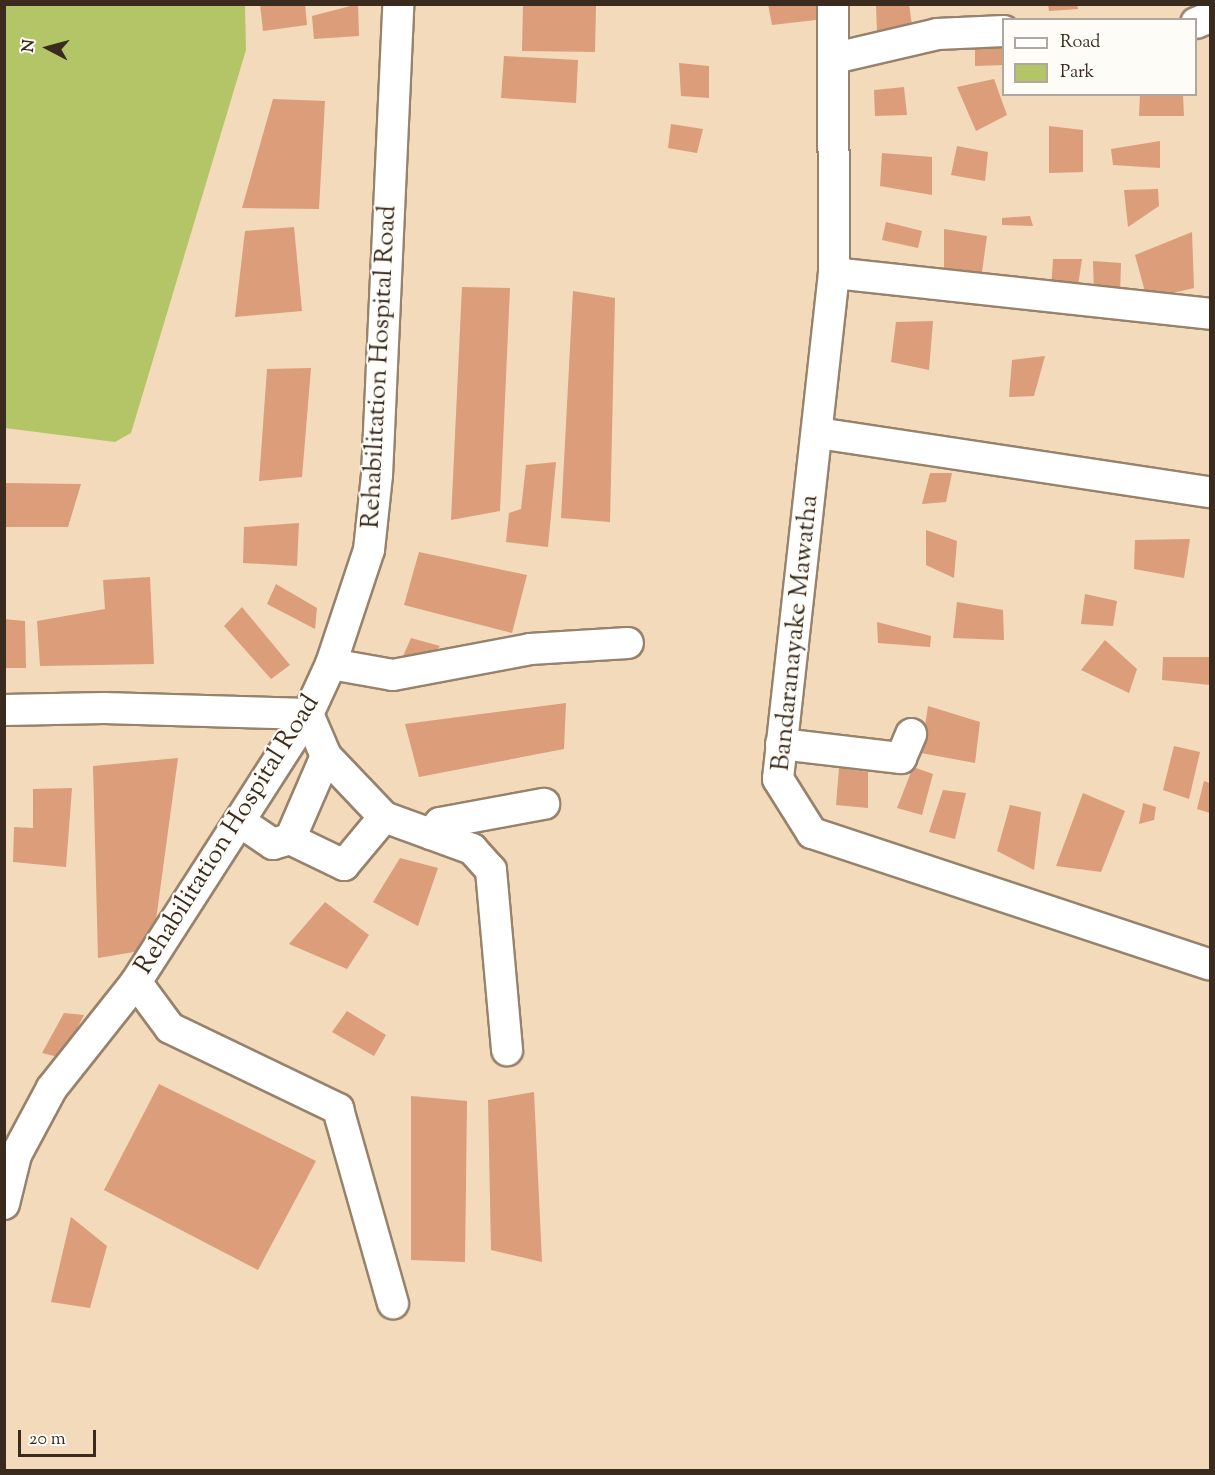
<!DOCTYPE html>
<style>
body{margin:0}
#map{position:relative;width:1215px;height:1475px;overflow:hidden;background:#f3dabb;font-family:"Sorts Mill Goudy",serif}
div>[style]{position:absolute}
.green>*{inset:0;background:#b4c568}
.building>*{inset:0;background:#db9d7a}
.roads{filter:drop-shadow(2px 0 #97826c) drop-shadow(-2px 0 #97826c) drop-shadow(0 2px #97826c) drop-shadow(0 -2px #97826c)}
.minor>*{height:30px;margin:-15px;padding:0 15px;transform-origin:15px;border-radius:15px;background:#fff}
span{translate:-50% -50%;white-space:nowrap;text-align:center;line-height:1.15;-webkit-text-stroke:4.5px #fdfcf7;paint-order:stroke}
.street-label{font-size:26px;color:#3b2a1e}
.frame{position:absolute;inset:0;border:6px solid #3b2a1e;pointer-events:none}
.legend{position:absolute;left:1002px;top:18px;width:195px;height:78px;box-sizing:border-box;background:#fdfcf7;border:2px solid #afa8a0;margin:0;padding:8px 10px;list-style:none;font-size:18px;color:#3b2a1e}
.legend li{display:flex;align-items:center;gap:12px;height:30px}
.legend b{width:30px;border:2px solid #afa8a0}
.north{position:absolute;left:18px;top:18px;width:60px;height:60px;-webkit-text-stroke:4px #fdfcf7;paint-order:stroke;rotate:276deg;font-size:16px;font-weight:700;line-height:24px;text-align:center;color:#3b2a1e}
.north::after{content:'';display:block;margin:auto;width:21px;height:27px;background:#3b2a1e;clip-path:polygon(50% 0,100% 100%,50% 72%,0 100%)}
.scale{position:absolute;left:18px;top:1430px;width:78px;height:27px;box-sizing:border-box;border:3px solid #3b2a1e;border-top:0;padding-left:8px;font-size:18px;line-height:21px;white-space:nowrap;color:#3b2a1e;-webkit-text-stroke:4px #fdfcf7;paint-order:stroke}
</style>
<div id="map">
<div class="green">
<div style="clip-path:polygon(5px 4px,245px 5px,246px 50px,131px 433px,115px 442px,5px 428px)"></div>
</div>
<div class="building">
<div style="clip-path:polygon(260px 4px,305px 4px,307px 25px,263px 31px)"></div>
<div style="clip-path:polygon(358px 4px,359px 36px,314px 39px,312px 16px)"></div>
<div style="clip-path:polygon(523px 4px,596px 4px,595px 52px,522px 51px)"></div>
<div style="clip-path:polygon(768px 4px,821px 4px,824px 19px,772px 25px)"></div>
<div style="clip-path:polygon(876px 4px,909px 4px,913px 33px,877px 32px)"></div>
<div style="clip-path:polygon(1048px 4px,1077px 4px,1078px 9px,1049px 11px)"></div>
<div style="clip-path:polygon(975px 41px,1004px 44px,1004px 65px,975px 66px)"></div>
<div style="clip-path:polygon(504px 56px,578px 60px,576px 103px,501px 98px)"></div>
<div style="clip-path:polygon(679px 63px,709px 66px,709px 98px,681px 96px)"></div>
<div style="clip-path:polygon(994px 79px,1007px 115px,976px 131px,957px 87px)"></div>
<div style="clip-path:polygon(904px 87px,907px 115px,875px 116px,874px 90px)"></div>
<div style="clip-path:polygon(1140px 94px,1183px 94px,1184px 116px,1139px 116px)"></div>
<div style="clip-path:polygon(273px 99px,325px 101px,319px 209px,242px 208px)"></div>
<div style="clip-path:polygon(671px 124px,703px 129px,697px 153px,668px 148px)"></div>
<div style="clip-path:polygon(1049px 126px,1083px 130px,1083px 172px,1049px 173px)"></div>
<div style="clip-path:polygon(1160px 141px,1160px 168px,1113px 165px,1111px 149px)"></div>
<div style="clip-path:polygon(957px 146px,988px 152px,985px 181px,951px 175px)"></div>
<div style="clip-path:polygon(882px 153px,932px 157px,932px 195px,880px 186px)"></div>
<div style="clip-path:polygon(1158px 189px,1159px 206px,1128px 227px,1124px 190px)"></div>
<div style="clip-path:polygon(1030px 216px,1033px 226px,1002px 225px,1002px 218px)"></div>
<div style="clip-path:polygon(886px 222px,922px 231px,918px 248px,882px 240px)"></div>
<div style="clip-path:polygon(294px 227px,302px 311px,235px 317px,245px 231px)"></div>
<div style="clip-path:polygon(944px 229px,987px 236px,981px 279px,944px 274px)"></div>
<div style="clip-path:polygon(1192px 232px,1194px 288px,1147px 299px,1135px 255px)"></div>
<div style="clip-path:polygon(1053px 259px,1082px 259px,1077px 292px,1051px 290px)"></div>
<div style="clip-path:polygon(1093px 261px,1121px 263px,1120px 295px,1094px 295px)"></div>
<div style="clip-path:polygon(462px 287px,510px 288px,500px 511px,451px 520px)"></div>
<div style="clip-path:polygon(573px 291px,615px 298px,610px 522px,561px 518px)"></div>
<div style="clip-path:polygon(933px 321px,929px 370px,891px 362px,896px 322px)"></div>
<div style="clip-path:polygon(1045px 356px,1034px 396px,1009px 397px,1012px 360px)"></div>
<div style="clip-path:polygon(311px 368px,302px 477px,259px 481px,267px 369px)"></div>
<div style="clip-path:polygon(556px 462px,548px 547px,506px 542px,509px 513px,521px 509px,526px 465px)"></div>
<div style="clip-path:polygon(930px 473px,952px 473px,946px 502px,922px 504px)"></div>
<div style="clip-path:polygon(4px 483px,81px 484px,68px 527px,4px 527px)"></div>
<div style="clip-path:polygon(299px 523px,297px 566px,243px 563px,244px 527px)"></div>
<div style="clip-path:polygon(926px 530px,957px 541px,954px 578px,926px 565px)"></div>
<div style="clip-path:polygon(1190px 539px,1184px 578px,1134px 569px,1135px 540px)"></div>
<div style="clip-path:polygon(419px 552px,527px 575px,512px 633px,404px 605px)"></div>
<div style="clip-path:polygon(150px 577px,154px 664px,40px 666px,37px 621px,105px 609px,103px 580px)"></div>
<div style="clip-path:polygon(276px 584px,317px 608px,315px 629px,267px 604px)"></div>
<div style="clip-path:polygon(1085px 594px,1117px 601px,1113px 626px,1081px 624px)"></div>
<div style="clip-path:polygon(957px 602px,1003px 610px,1004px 640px,953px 638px)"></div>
<div style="clip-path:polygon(242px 607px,290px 665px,271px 679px,224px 626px)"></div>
<div style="clip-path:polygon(4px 619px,25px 621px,26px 668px,4px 668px)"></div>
<div style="clip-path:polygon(877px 622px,931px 636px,930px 647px,878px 643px)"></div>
<div style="clip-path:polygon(411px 638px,440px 646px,429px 660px,401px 661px)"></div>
<div style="clip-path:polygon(1105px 640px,1137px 669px,1129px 693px,1081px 670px)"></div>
<div style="clip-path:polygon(1163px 657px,1210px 657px,1210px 685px,1162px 680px)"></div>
<div style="clip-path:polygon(566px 703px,564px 749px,419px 777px,405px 724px)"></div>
<div style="clip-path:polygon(928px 706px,980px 722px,975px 763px,921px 753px)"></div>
<div style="clip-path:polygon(1174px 746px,1200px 752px,1189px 799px,1163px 790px)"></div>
<div style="clip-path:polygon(178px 758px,152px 949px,98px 958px,93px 766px)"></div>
<div style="clip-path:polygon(913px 767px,933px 774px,922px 815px,897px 808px)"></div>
<div style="clip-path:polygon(839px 768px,868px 772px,868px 808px,836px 805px)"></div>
<div style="clip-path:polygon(1204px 781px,1210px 783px,1210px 813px,1197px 809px)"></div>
<div style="clip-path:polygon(72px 788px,66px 867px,13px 862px,14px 827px,33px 828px,33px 789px)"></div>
<div style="clip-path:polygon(943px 790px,966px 793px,955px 839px,929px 832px)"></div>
<div style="clip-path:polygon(1083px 793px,1125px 811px,1101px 872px,1056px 866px)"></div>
<div style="clip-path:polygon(1143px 803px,1156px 807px,1154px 820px,1139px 824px)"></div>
<div style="clip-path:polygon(1010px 805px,1041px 812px,1034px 870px,997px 851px)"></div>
<div style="clip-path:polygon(400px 858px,438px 868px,418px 926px,373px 902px)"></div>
<div style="clip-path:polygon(325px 902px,369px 935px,347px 969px,289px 944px)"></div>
<div style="clip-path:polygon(347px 1011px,386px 1035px,374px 1056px,332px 1032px)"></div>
<div style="clip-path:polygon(64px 1013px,84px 1015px,62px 1058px,42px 1053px)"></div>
<div style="clip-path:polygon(159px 1084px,316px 1161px,258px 1270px,104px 1190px)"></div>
<div style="clip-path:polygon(534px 1092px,542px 1262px,491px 1250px,488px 1100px)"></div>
<div style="clip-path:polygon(411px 1096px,467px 1101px,465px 1262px,411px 1260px)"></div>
<div style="clip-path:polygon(71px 1217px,107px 1246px,90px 1308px,51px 1302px)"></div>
</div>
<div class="roads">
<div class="minor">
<div style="left:833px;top:4px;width:269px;rotate:89.8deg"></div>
<div style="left:834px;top:273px;width:509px;rotate:96.32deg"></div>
<div style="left:778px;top:779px;width:64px;rotate:57.8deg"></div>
<div style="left:812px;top:833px;width:419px;rotate:18.3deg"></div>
<div style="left:1196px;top:23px;width:15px;rotate:-23deg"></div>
<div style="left:835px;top:58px;width:105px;rotate:-13.2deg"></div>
<div style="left:937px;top:34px;width:67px;rotate:-2.6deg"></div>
<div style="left:834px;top:273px;width:378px;rotate:6.2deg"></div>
<div style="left:818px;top:433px;width:396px;rotate:8.6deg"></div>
<div style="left:331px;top:664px;width:63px;rotate:10.1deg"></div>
<div style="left:393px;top:675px;width:139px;rotate:-10.7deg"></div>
<div style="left:530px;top:649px;width:98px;rotate:-3.5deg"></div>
<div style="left:4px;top:710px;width:100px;rotate:-1.1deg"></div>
<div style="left:104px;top:708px;width:204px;rotate:1.7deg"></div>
<div style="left:308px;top:714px;width:46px;rotate:66.8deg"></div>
<div style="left:326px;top:756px;width:90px;rotate:113.4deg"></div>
<div style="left:290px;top:839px;width:18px;rotate:164deg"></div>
<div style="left:273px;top:844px;width:40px;rotate:-146deg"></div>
<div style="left:781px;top:744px;width:121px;rotate:6.7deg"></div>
<div style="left:901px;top:758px;width:26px;rotate:-67deg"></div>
<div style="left:326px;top:756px;width:84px;rotate:46.4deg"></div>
<div style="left:384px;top:817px;width:94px;rotate:20deg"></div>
<div style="left:472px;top:849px;width:28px;rotate:48deg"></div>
<div style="left:491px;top:870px;width:181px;rotate:84.9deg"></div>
<div style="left:431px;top:834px;width:14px;rotate:-51deg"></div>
<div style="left:440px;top:823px;width:106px;rotate:-10.4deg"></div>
<div style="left:290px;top:839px;width:60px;rotate:25.7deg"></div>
<div style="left:344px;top:865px;width:62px;rotate:-50.2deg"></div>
<div style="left:136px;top:982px;width:57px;rotate:53.5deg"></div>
<div style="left:170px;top:1028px;width:187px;rotate:25.7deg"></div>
<div style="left:338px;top:1109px;width:202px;rotate:74.2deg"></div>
<div style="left:4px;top:1204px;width:50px;rotate:-76.2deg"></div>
<div style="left:16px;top:1155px;width:76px;rotate:-61.8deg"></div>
<div style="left:52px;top:1088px;width:135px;rotate:-51.6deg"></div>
<div style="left:136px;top:982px;width:318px;rotate:-57.3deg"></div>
<div style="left:308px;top:714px;width:55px;rotate:-65.3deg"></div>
<div style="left:331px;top:664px;width:120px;rotate:-71.6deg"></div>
<div style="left:369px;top:550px;width:75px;rotate:-83.9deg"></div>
<div style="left:377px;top:475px;width:471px;rotate:-87.4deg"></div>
</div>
</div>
<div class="street-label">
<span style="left:380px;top:367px;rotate:-87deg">Rehabilitation Hospital Road</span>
<span style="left:796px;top:633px;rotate:-84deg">Bandaranayake Mawatha</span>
<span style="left:228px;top:835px;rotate:-58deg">Rehabilitation Hospital Road</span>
</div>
<div class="frame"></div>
<ul class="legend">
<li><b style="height:8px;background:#fff"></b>Road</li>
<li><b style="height:16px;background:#b4c568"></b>Park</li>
</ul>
<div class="north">N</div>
<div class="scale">20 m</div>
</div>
